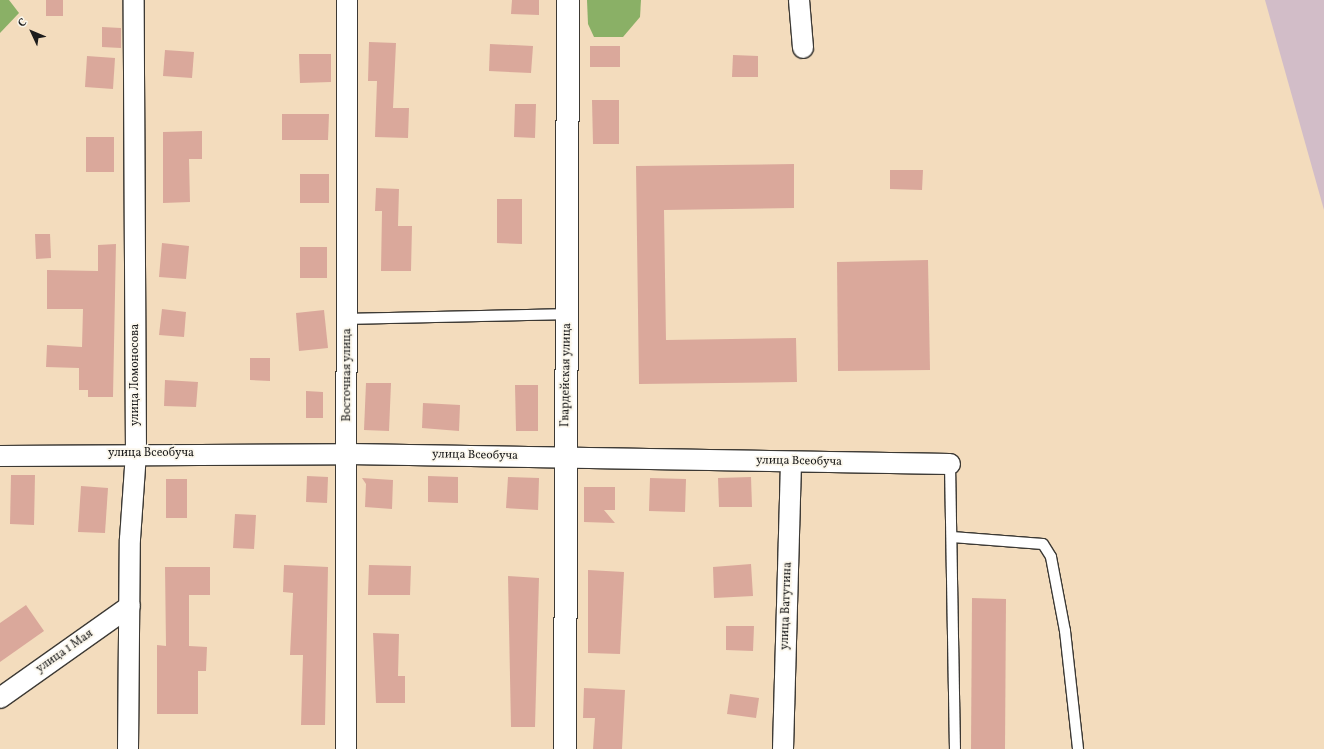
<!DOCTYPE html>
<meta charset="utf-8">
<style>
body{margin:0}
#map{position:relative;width:1324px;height:749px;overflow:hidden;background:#f3dcbd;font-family:Vollkorn,serif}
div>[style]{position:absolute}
.industrial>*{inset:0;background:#d2bdc8}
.forest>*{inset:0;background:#8ab066}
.building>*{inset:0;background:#daa89b}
.roads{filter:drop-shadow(1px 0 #3c3934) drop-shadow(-1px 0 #3c3934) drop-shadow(0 1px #3c3934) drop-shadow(0 -1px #3c3934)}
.service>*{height:10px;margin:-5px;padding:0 5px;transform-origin:5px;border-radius:5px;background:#fff}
.minor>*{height:20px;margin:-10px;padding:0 10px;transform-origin:10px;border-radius:10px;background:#fff}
.tertiary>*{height:22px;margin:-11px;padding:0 11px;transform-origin:11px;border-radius:11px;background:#fff}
span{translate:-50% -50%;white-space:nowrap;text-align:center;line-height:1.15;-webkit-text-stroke:3.5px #fbf7ec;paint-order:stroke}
.street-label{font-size:12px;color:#1c1c1c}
.north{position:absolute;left:12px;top:12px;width:40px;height:40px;-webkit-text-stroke:3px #fbf7ec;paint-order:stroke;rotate:314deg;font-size:11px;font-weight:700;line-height:16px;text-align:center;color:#1c1c1c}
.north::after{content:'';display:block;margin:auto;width:14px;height:18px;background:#1c1c1c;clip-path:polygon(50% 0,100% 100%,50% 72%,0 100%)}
</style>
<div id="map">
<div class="industrial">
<div style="clip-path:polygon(1265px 0,1324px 0,1324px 210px)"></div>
</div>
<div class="forest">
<div style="clip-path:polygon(0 0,9px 0,19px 13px,0 33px)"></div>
<div style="clip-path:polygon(587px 0,641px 0,640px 17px,623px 37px,594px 37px,588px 24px)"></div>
</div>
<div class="building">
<div style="clip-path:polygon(46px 0,63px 0,63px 16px,46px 16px)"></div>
<div style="clip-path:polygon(512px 0,539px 0,539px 15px,511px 14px)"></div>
<div style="clip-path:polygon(102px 27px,121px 28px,121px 48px,102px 47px)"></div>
<div style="clip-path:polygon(369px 42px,396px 43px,393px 108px,409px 108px,408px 138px,375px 137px,377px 81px,368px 81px)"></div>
<div style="clip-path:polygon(490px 44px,533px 46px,531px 73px,489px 71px)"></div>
<div style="clip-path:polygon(590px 46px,620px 46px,620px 67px,590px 67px)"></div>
<div style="clip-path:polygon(165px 50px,194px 52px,192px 78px,163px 76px)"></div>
<div style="clip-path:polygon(299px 54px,331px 54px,331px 82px,300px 83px)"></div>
<div style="clip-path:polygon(733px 55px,758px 56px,758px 77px,732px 77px)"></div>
<div style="clip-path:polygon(87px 56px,115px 58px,113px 89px,85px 87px)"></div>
<div style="clip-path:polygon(592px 100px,619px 100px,619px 144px,593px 144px)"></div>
<div style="clip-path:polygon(515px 104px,536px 104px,535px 138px,514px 137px)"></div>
<div style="clip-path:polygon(282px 114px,329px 114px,328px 140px,282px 140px)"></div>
<div style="clip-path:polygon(202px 131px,202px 159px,189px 159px,190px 202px,163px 203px,163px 132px)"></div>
<div style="clip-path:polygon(86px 137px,114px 137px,114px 172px,86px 172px)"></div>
<div style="clip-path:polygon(794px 164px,794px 208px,664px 210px,666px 340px,796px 338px,797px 382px,639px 384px,636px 166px)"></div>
<div style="clip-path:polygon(890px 170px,923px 170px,922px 190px,890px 189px)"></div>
<div style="clip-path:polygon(300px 174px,329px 174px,329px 203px,300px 203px)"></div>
<div style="clip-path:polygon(376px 188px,399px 189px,398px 226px,412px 226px,411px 271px,381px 271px,382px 211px,375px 211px)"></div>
<div style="clip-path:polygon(497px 199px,522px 199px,522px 244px,497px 243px)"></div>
<div style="clip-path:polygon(35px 234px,50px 234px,51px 258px,36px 259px)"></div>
<div style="clip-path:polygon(162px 243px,189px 246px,186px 279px,159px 277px)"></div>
<div style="clip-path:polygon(116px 244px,113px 397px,88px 397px,88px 390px,79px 390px,79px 368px,46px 367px,47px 345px,82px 347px,83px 309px,47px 309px,47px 270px,98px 271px,98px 245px)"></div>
<div style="clip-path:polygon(300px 247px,327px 247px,327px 278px,300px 278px)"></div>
<div style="clip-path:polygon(928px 260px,930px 370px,838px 371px,837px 262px)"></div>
<div style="clip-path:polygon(162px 309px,186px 312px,184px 337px,159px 335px)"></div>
<div style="clip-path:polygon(324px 310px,328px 348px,299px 351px,296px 313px)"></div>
<div style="clip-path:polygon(250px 358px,270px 358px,270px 381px,250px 380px)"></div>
<div style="clip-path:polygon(165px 380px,198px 382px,196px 407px,164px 406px)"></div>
<div style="clip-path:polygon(366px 383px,391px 383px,389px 431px,364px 430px)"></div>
<div style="clip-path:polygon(515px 385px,538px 385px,538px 431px,516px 431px)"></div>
<div style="clip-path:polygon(306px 391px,323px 392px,323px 418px,306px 418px)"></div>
<div style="clip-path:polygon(423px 403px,460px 405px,459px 431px,422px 428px)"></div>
<div style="clip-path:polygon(11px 475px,35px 475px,34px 525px,10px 524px)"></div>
<div style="clip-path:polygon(307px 476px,328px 477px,327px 503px,306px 502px)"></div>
<div style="clip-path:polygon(428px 476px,458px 477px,458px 503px,428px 502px)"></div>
<div style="clip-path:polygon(508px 477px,539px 478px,538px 510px,506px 508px)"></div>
<div style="clip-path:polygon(751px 477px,752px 507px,719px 507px,718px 478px)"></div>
<div style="clip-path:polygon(362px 478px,393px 480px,392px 509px,365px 507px,366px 484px)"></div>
<div style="clip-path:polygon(650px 478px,686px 479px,685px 512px,649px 511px)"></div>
<div style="clip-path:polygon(166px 479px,187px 479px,187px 518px,166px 518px)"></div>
<div style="clip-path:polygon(81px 486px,108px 488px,105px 533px,78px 532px)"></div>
<div style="clip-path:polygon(584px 487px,615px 487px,615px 510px,604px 510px,615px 523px,584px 522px)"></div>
<div style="clip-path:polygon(235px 514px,256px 515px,254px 549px,233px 548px)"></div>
<div style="clip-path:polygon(751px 564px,753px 596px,714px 598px,713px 567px)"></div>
<div style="clip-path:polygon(284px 565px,328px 567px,325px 725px,301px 725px,303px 655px,290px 655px,293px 593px,283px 592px)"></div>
<div style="clip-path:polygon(369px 565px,411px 566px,410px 595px,368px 595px)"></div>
<div style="clip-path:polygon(165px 567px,210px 567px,210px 595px,189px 595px,189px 646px,207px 647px,206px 671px,198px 671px,198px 714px,157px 714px,157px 645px,166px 646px)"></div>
<div style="clip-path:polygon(588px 570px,624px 572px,620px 654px,588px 653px)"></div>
<div style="clip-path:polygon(508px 576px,539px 578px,535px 727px,511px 727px)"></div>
<div style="clip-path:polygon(972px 598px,1006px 599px,1005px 749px,971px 749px)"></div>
<div style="clip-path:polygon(26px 605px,44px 631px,0 662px,0 623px)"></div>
<div style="clip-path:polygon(726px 626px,754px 626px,753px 651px,726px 650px)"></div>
<div style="clip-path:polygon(373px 633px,399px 634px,398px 676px,405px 676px,405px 703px,376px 703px)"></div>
<div style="clip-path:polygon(584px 688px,625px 690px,622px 749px,593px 749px,595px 718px,583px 718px)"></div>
<div style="clip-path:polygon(730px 694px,759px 698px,756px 718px,727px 714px)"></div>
</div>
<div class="roads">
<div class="service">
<div style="left:348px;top:319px;width:220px;rotate:-1.3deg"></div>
<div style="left:950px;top:464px;width:285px;rotate:89deg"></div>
<div style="left:952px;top:537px;width:91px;rotate:4.4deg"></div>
<div style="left:1043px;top:544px;width:15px;rotate:58deg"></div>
<div style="left:1051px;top:557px;width:75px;rotate:79.3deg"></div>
<div style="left:1065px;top:631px;width:119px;rotate:83.7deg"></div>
</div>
<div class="minor">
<div style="left:799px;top:0;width:48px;rotate:85.2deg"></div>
<div style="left:0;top:456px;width:348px;rotate:-0.3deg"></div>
<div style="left:348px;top:454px;width:602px;rotate:0.95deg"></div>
<div style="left:0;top:698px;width:159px;rotate:-35.3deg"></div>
<div style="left:128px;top:749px;width:210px;rotate:-89.5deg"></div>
<div style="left:130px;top:539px;width:85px;rotate:-86deg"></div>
<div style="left:136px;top:454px;width:454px;rotate:-90.3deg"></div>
<div style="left:346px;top:749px;width:749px;rotate:-89.92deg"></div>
<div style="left:783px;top:749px;width:287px;rotate:-88.4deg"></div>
</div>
<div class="tertiary">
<div style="left:565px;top:749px;width:749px;rotate:-89.77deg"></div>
</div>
</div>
<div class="street-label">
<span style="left:136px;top:375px;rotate:-90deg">улица Ломоносова</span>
<span style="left:348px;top:375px;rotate:-90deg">Восточная улица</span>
<span style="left:567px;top:375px;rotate:-89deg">Гвардейская улица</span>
<span style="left:151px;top:454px">улица Всеобуча</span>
<span style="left:475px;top:456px;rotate:1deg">улица Всеобуча</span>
<span style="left:799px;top:462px;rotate:1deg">улица Всеобуча</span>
<span style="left:787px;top:606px;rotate:-88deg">улица Ватутина</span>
<span style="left:65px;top:652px;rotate:-35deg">улица 1 Мая</span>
</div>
<div class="north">С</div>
</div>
